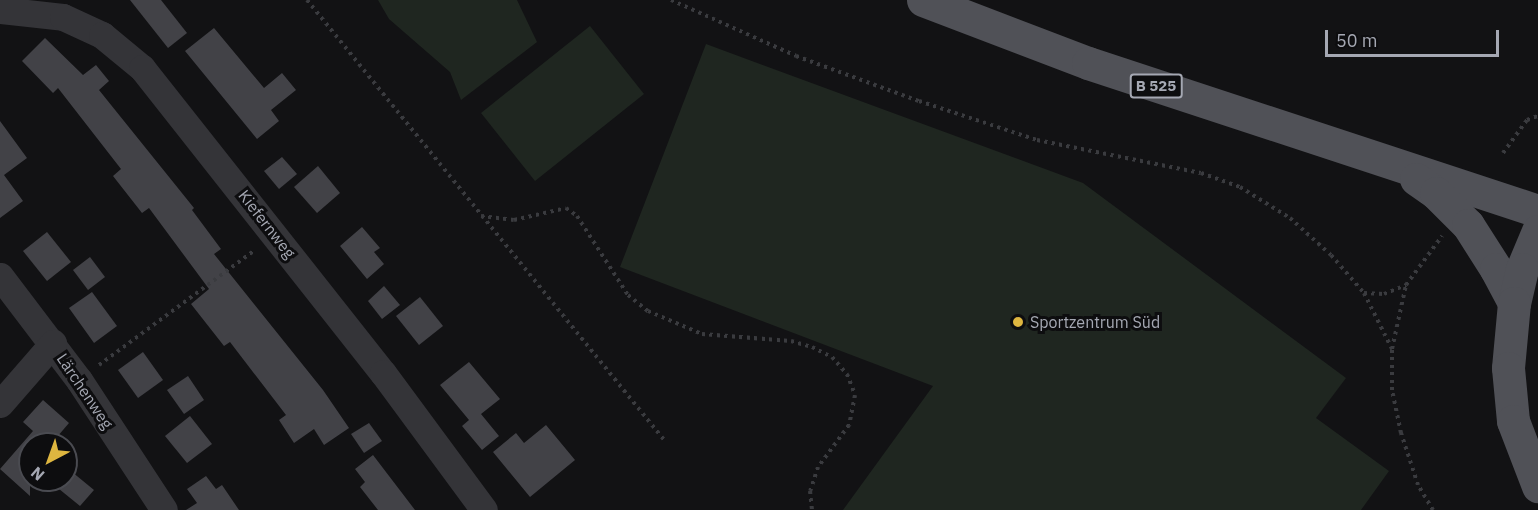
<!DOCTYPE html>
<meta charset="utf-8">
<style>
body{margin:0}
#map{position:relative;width:1538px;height:510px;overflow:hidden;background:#121214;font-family:"IBM Plex Sans",sans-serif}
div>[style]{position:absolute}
.green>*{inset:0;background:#1f2620}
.building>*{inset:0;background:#424247}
.path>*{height:4px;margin-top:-2px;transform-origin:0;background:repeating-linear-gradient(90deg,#3a3b3f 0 3px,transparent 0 7.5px)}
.street>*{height:27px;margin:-13.5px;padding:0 13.5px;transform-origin:13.5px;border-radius:13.5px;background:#343438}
.primary>*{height:33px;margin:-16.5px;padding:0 16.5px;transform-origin:16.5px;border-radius:16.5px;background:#505157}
.dots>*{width:16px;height:16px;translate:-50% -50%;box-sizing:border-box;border:3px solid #0d0d0f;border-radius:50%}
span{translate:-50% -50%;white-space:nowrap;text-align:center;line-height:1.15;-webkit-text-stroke:6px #0d0d0f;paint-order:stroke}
.shield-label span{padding:2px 4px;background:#0d0d0f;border:2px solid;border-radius:4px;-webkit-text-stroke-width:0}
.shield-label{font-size:15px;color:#a5a8b3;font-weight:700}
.street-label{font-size:16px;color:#a5a8b3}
.poi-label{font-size:16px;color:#a5a8b3}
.left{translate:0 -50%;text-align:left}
.north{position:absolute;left:18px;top:432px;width:60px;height:60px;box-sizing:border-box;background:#0d0d0f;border:2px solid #4a4b51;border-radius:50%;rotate:221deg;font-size:16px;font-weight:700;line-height:24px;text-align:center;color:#a5a8b3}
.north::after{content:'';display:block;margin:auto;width:21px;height:27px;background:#deb640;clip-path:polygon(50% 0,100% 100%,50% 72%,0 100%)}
.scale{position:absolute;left:1325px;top:30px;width:174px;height:27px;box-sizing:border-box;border:3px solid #a5a8b3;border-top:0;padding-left:8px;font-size:18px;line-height:21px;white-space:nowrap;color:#a5a8b3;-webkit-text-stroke:4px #0d0d0f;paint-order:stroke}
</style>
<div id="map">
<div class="green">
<div style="clip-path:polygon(378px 0,517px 0,537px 42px,461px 100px,450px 72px,389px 19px)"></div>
<div style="clip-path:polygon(590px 26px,644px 94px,535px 181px,481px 113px)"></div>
<div style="clip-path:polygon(706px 44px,1083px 183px,1346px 378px,1316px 418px,1389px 471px,1361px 510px,843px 510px,933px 386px,620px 267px)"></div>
</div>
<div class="building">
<div style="clip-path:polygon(130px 0,161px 0,187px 33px,168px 48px)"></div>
<div style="clip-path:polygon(214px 28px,264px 88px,282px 73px,296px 90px,271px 110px,279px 121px,257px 139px,185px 51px)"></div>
<div style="clip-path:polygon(45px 38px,83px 75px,96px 65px,109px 81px,99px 90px,194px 208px,192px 210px,221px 249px,214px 254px,323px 390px,349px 428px,324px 445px,314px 429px,294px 443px,279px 420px,286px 415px,230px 342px,224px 346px,191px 304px,209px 289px,149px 208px,142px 213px,113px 176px,121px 169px,58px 88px,53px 93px,22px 61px)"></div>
<div style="clip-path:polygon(0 121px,27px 158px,4px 175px,23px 201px,0 218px)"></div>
<div style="clip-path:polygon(282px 157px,297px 174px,279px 189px,264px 171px)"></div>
<div style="clip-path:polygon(318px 166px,340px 193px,317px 213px,294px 187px)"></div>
<div style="clip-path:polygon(362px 227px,380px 248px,374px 252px,384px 264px,367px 279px,340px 246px)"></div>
<div style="clip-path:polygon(47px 232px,71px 262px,47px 281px,23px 251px)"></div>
<div style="clip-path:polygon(90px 257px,105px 277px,88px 290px,73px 270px)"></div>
<div style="clip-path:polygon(384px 286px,400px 305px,382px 319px,368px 301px)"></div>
<div style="clip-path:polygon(92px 292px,117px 326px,94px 343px,69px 308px)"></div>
<div style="clip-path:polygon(420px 297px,443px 326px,419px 345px,396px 316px)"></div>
<div style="clip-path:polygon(143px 352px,163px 380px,138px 398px,118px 370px)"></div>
<div style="clip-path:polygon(469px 362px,500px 399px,481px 414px,499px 436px,482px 450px,462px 426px,469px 420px,440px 385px)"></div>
<div style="clip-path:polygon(188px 376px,204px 400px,184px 414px,167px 390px)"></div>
<div style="clip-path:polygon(43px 400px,69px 423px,51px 444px,30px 444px,30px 496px,0 469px,33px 431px,23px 422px)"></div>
<div style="clip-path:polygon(190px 416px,212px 444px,187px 463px,165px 436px)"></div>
<div style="clip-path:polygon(369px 423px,382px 441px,364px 453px,351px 434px)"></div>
<div style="clip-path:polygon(546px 425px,575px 460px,530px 497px,493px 452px,516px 433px,524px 443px)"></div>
<div style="clip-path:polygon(373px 455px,415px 510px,378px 510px,360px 487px,365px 482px,355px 469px)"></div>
<div style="clip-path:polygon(66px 467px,94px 490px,80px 506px,48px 480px,66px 480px)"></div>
<div style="clip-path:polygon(206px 476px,216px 489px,222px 485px,239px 510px,186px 510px,197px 503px,187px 489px)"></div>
</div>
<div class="path">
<div style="left:307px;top:0;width:568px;rotate:50.93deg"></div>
<div style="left:671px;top:0;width:137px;rotate:24.1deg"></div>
<div style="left:796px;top:56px;width:131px;rotate:20.1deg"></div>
<div style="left:919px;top:101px;width:124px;rotate:18.3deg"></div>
<div style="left:1037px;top:140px;width:167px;rotate:11.4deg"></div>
<div style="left:1201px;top:173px;width:41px;rotate:19.7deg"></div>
<div style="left:1240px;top:187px;width:59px;rotate:31.8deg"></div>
<div style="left:1290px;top:218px;width:55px;rotate:42.1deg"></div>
<div style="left:1331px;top:255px;width:50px;rotate:49deg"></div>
<div style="left:1364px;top:293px;width:63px;rotate:63.4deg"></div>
<div style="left:1503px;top:153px;width:41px;rotate:-54deg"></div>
<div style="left:1527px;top:120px;width:12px;rotate:-20deg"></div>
<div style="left:481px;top:216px;width:33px;rotate:7deg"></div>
<div style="left:514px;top:220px;width:53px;rotate:-13deg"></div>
<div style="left:566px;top:208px;width:14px;rotate:36deg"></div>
<div style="left:577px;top:216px;width:94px;rotate:57.2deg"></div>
<div style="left:628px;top:295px;width:26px;rotate:39deg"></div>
<div style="left:648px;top:311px;width:59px;rotate:23.1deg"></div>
<div style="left:702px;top:334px;width:89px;rotate:4.5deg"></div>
<div style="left:791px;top:341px;width:22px;rotate:16deg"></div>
<div style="left:812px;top:347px;width:22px;rotate:27deg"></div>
<div style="left:832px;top:357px;width:23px;rotate:49deg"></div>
<div style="left:847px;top:374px;width:22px;rotate:69deg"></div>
<div style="left:855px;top:395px;width:31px;rotate:101deg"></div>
<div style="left:849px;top:425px;width:52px;rotate:126.4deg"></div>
<div style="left:818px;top:467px;width:25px;rotate:108deg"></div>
<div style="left:810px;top:491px;width:19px;rotate:84deg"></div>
<div style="left:1364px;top:293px;width:20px;rotate:3deg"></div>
<div style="left:1384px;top:294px;width:24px;rotate:-22deg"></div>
<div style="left:99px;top:365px;width:194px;rotate:-36.4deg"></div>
<div style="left:1433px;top:510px;width:29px;rotate:-121deg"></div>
<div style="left:1418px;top:485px;width:55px;rotate:-108.1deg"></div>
<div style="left:1401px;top:433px;width:44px;rotate:-101.8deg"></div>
<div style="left:1392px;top:390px;width:41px;rotate:-90deg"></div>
<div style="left:1392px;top:349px;width:66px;rotate:-77.7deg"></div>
<div style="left:1406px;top:285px;width:61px;rotate:-53.7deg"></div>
</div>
<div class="street">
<div style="left:0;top:10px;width:63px;rotate:6.3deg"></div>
<div style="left:63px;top:17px;width:43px;rotate:24.8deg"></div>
<div style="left:102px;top:35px;width:52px;rotate:39.5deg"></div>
<div style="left:142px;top:68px;width:389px;rotate:51.7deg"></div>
<div style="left:383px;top:373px;width:170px;rotate:53.6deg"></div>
<div style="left:0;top:276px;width:131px;rotate:52.8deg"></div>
<div style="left:79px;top:380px;width:155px;rotate:56.8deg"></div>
<div style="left:0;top:404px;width:81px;rotate:-49deg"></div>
</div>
<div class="primary">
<div style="left:923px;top:0;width:177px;rotate:20.9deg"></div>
<div style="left:1088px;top:63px;width:474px;rotate:18.2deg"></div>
<div style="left:1416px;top:179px;width:24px;rotate:35deg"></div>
<div style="left:1436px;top:193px;width:45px;rotate:45deg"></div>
<div style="left:1468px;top:225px;width:52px;rotate:57.5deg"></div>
<div style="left:1496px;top:269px;width:38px;rotate:62deg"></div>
<div style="left:1538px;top:231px;width:41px;rotate:112.8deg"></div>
<div style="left:1522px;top:269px;width:35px;rotate:103deg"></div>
<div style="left:1514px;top:303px;width:65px;rotate:95.3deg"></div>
<div style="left:1508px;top:368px;width:53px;rotate:84.6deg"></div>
<div style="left:1513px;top:421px;width:70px;rotate:69deg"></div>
</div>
<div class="dots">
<div style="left:1018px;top:322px;background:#deb640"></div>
</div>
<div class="shield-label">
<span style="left:1156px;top:86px">B 525</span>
</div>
<div class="street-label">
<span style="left:267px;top:224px;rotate:52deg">Kiefernweg</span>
<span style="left:85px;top:391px;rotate:56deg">Lärchenweg</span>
</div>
<div class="poi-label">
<span class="left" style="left:1030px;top:322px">Sportzentrum Süd</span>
</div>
<div class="north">N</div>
<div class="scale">50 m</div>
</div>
